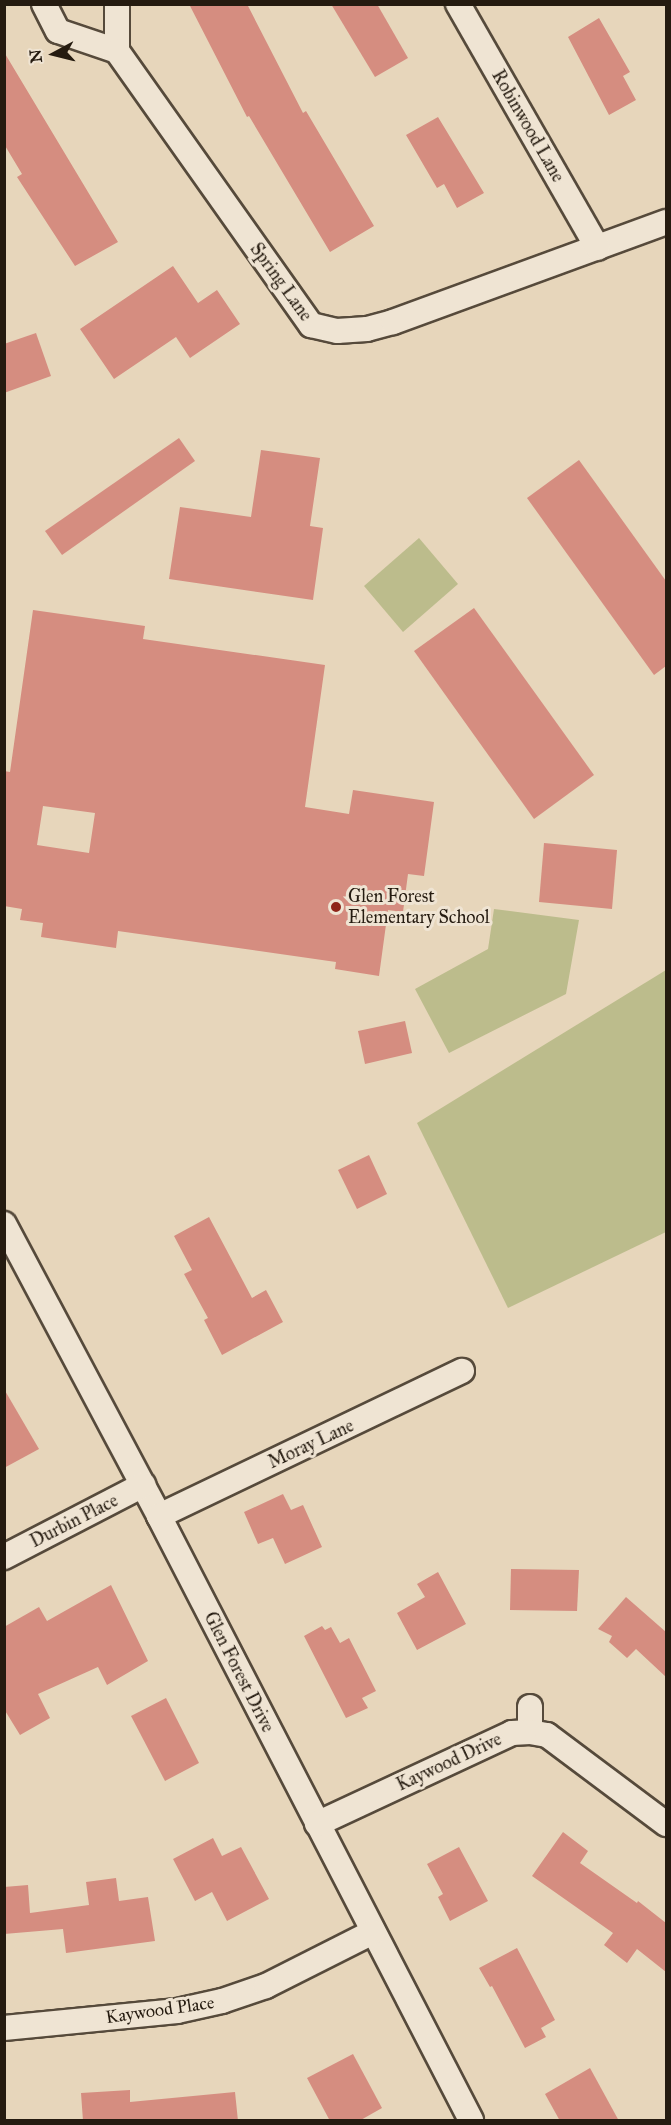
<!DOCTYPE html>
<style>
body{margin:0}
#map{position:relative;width:671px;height:2125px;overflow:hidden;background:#e7d6bb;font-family:"IM FELL Great Primer",serif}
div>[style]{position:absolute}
.green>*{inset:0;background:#bcbc8c}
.building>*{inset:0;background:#d58d80}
.roads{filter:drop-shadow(2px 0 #564a3b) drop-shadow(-2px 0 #564a3b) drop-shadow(0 2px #564a3b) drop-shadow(0 -2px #564a3b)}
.minor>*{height:24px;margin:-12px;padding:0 12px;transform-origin:12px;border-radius:12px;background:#efe4d3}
.dots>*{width:16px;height:16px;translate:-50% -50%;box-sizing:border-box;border:3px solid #efe4d3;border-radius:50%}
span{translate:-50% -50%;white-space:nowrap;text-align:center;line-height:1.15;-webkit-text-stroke:6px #efe4d3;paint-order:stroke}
.street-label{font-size:18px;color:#251b10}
.poi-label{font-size:18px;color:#251b10}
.left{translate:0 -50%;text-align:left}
.frame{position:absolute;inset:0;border:6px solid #251b10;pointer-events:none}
.north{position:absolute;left:24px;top:24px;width:60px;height:60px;-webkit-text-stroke:4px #efe4d3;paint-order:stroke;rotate:263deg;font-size:16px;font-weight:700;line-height:24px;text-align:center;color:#251b10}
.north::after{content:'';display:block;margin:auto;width:21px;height:27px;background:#251b10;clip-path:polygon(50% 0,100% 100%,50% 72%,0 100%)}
</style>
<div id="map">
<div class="green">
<div style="clip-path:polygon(419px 538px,458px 584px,403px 632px,364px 586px)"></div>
<div style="clip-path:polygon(494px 909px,579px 920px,566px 994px,449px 1053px,415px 989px,488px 949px)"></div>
<div style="clip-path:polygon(666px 970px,666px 1232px,508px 1308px,417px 1123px)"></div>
</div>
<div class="building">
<div style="clip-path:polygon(189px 4px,247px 4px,303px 113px,306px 111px,374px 226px,330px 252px,249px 116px,247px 117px)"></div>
<div style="clip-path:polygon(331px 4px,377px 4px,408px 58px,375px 77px)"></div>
<div style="clip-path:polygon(599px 18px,630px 72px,623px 76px,636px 100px,609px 115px,568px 37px)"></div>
<div style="clip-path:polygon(4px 52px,118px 242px,75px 266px,17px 177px,22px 174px,4px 144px)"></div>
<div style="clip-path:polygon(438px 117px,484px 193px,457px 208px,444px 184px,437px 188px,406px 135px)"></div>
<div style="clip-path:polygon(173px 266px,198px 303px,217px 290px,240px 324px,190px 358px,176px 337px,114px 379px,80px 329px)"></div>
<div style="clip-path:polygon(36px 333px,51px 376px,4px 393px,4px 344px)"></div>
<div style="clip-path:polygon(179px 438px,195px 461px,62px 555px,45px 531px)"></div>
<div style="clip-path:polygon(261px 450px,320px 458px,310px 526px,323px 528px,313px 600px,169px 579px,180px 507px,251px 517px)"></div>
<div style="clip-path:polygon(579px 460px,666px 581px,666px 666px,654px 675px,527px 498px)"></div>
<div style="clip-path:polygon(474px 608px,594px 775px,534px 819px,414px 651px)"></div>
<div style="clip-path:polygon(evenodd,33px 610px,145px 626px,143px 639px,325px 665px,305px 807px,349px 814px,353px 790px,434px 802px,424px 876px,408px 874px,403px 912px,388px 910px,379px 976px,335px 969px,336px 962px,118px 931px,116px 948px,41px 937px,43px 923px,20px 920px,22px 909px,4px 906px,4px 771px,10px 772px,33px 610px,43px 806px,95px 813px,89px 853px,37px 845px,43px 806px)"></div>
<div style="clip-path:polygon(544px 843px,617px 850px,612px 909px,539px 902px)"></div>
<div style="clip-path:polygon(405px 1021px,412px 1053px,365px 1064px,358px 1031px)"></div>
<div style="clip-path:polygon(369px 1155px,387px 1194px,357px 1209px,338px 1170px)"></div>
<div style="clip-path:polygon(209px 1217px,252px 1298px,266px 1290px,283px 1322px,222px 1355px,204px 1320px,208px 1318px,184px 1274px,192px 1270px,174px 1236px)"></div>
<div style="clip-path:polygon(4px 1389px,39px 1449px,4px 1468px)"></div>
<div style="clip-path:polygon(283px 1494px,291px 1510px,303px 1505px,322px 1547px,285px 1564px,273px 1538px,258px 1544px,244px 1512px)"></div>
<div style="clip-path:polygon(511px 1569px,579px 1570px,577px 1611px,510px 1610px)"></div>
<div style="clip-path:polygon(438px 1572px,466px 1624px,417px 1650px,397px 1613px,425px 1597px,417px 1584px)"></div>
<div style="clip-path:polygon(111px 1585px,148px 1661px,107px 1685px,98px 1667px,38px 1694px,50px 1718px,20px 1735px,4px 1709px,4px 1627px,39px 1607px,47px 1621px)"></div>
<div style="clip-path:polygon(626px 1597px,666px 1632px,666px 1677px,636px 1649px,627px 1658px,609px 1642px,612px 1636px,598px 1629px)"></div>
<div style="clip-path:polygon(322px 1626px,325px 1630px,331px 1627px,340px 1643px,349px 1638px,376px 1691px,362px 1698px,368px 1708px,346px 1718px,304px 1636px)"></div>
<div style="clip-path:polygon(166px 1698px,199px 1763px,165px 1781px,131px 1716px)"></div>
<div style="clip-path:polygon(563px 1832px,588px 1851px,580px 1863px,637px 1903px,638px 1901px,666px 1923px,666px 1972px,637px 1949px,627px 1963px,604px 1945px,613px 1933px,532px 1876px)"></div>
<div style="clip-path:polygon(213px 1838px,222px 1856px,241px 1847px,269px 1899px,227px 1921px,212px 1892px,195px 1901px,173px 1859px)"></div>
<div style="clip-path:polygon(459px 1847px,488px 1901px,450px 1921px,438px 1897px,443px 1894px,427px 1864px)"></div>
<div style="clip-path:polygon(116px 1878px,119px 1901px,148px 1897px,155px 1941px,66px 1953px,63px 1929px,4px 1934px,4px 1887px,28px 1885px,30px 1913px,89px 1905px,86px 1882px)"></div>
<div style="clip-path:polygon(517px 1948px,555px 2020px,541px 2028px,546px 2037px,525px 2048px,492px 1986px,490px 1987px,479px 1968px)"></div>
<div style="clip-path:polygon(353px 2054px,382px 2108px,359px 2121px,330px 2121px,307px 2078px)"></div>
<div style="clip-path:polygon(590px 2068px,619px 2121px,560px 2121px,545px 2094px)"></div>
<div style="clip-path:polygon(130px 2090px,130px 2102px,235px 2092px,238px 2121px,83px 2121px,81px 2093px)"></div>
</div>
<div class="roads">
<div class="minor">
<div style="left:44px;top:4px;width:30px;rotate:63deg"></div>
<div style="left:58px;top:31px;width:62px;rotate:18.7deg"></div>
<div style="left:117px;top:4px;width:47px;rotate:90deg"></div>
<div style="left:117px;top:51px;width:336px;rotate:54.7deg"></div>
<div style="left:311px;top:325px;width:27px;rotate:13deg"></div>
<div style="left:337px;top:331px;width:30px;rotate:-4deg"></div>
<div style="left:367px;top:329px;width:27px;rotate:-15deg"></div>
<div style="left:393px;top:322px;width:291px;rotate:-20.1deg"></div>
<div style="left:458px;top:4px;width:281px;rotate:60.2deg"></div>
<div style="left:4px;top:1224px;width:331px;rotate:62deg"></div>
<div style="left:159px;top:1516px;width:680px;rotate:62.68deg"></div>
<div style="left:159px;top:1516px;width:336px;rotate:-25.6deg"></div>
<div style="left:4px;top:1557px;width:157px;rotate:-27.4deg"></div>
<div style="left:530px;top:1732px;width:25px;rotate:-90deg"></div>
<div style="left:317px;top:1824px;width:215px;rotate:-25deg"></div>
<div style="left:512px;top:1733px;width:18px;rotate:-3deg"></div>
<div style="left:530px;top:1732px;width:17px;rotate:10deg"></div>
<div style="left:547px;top:1735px;width:149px;rotate:36.8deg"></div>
<div style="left:4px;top:2028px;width:174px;rotate:-5.6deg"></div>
<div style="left:177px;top:2011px;width:46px;rotate:-12.5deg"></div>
<div style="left:222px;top:2001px;width:46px;rotate:-18.8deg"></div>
<div style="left:266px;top:1986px;width:120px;rotate:-26.8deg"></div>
</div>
</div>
<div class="dots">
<div style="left:336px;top:907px;background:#8f2418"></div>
</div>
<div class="street-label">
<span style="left:528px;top:126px;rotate:60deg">Robinwood Lane</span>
<span style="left:281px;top:282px;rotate:54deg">Spring Lane</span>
<span style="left:311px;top:1444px;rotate:-25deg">Moray Lane</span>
<span style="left:74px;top:1521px;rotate:-27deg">Durbin Place</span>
<span style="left:239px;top:1672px;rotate:63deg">Glen Forest Drive</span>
<span style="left:449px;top:1762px;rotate:-25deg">Kaywood Drive</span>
<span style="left:160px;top:2010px;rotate:-8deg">Kaywood Place</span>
</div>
<div class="poi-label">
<span class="left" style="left:348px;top:907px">Glen Forest<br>Elementary School</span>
</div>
<div class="frame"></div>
<div class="north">N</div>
</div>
